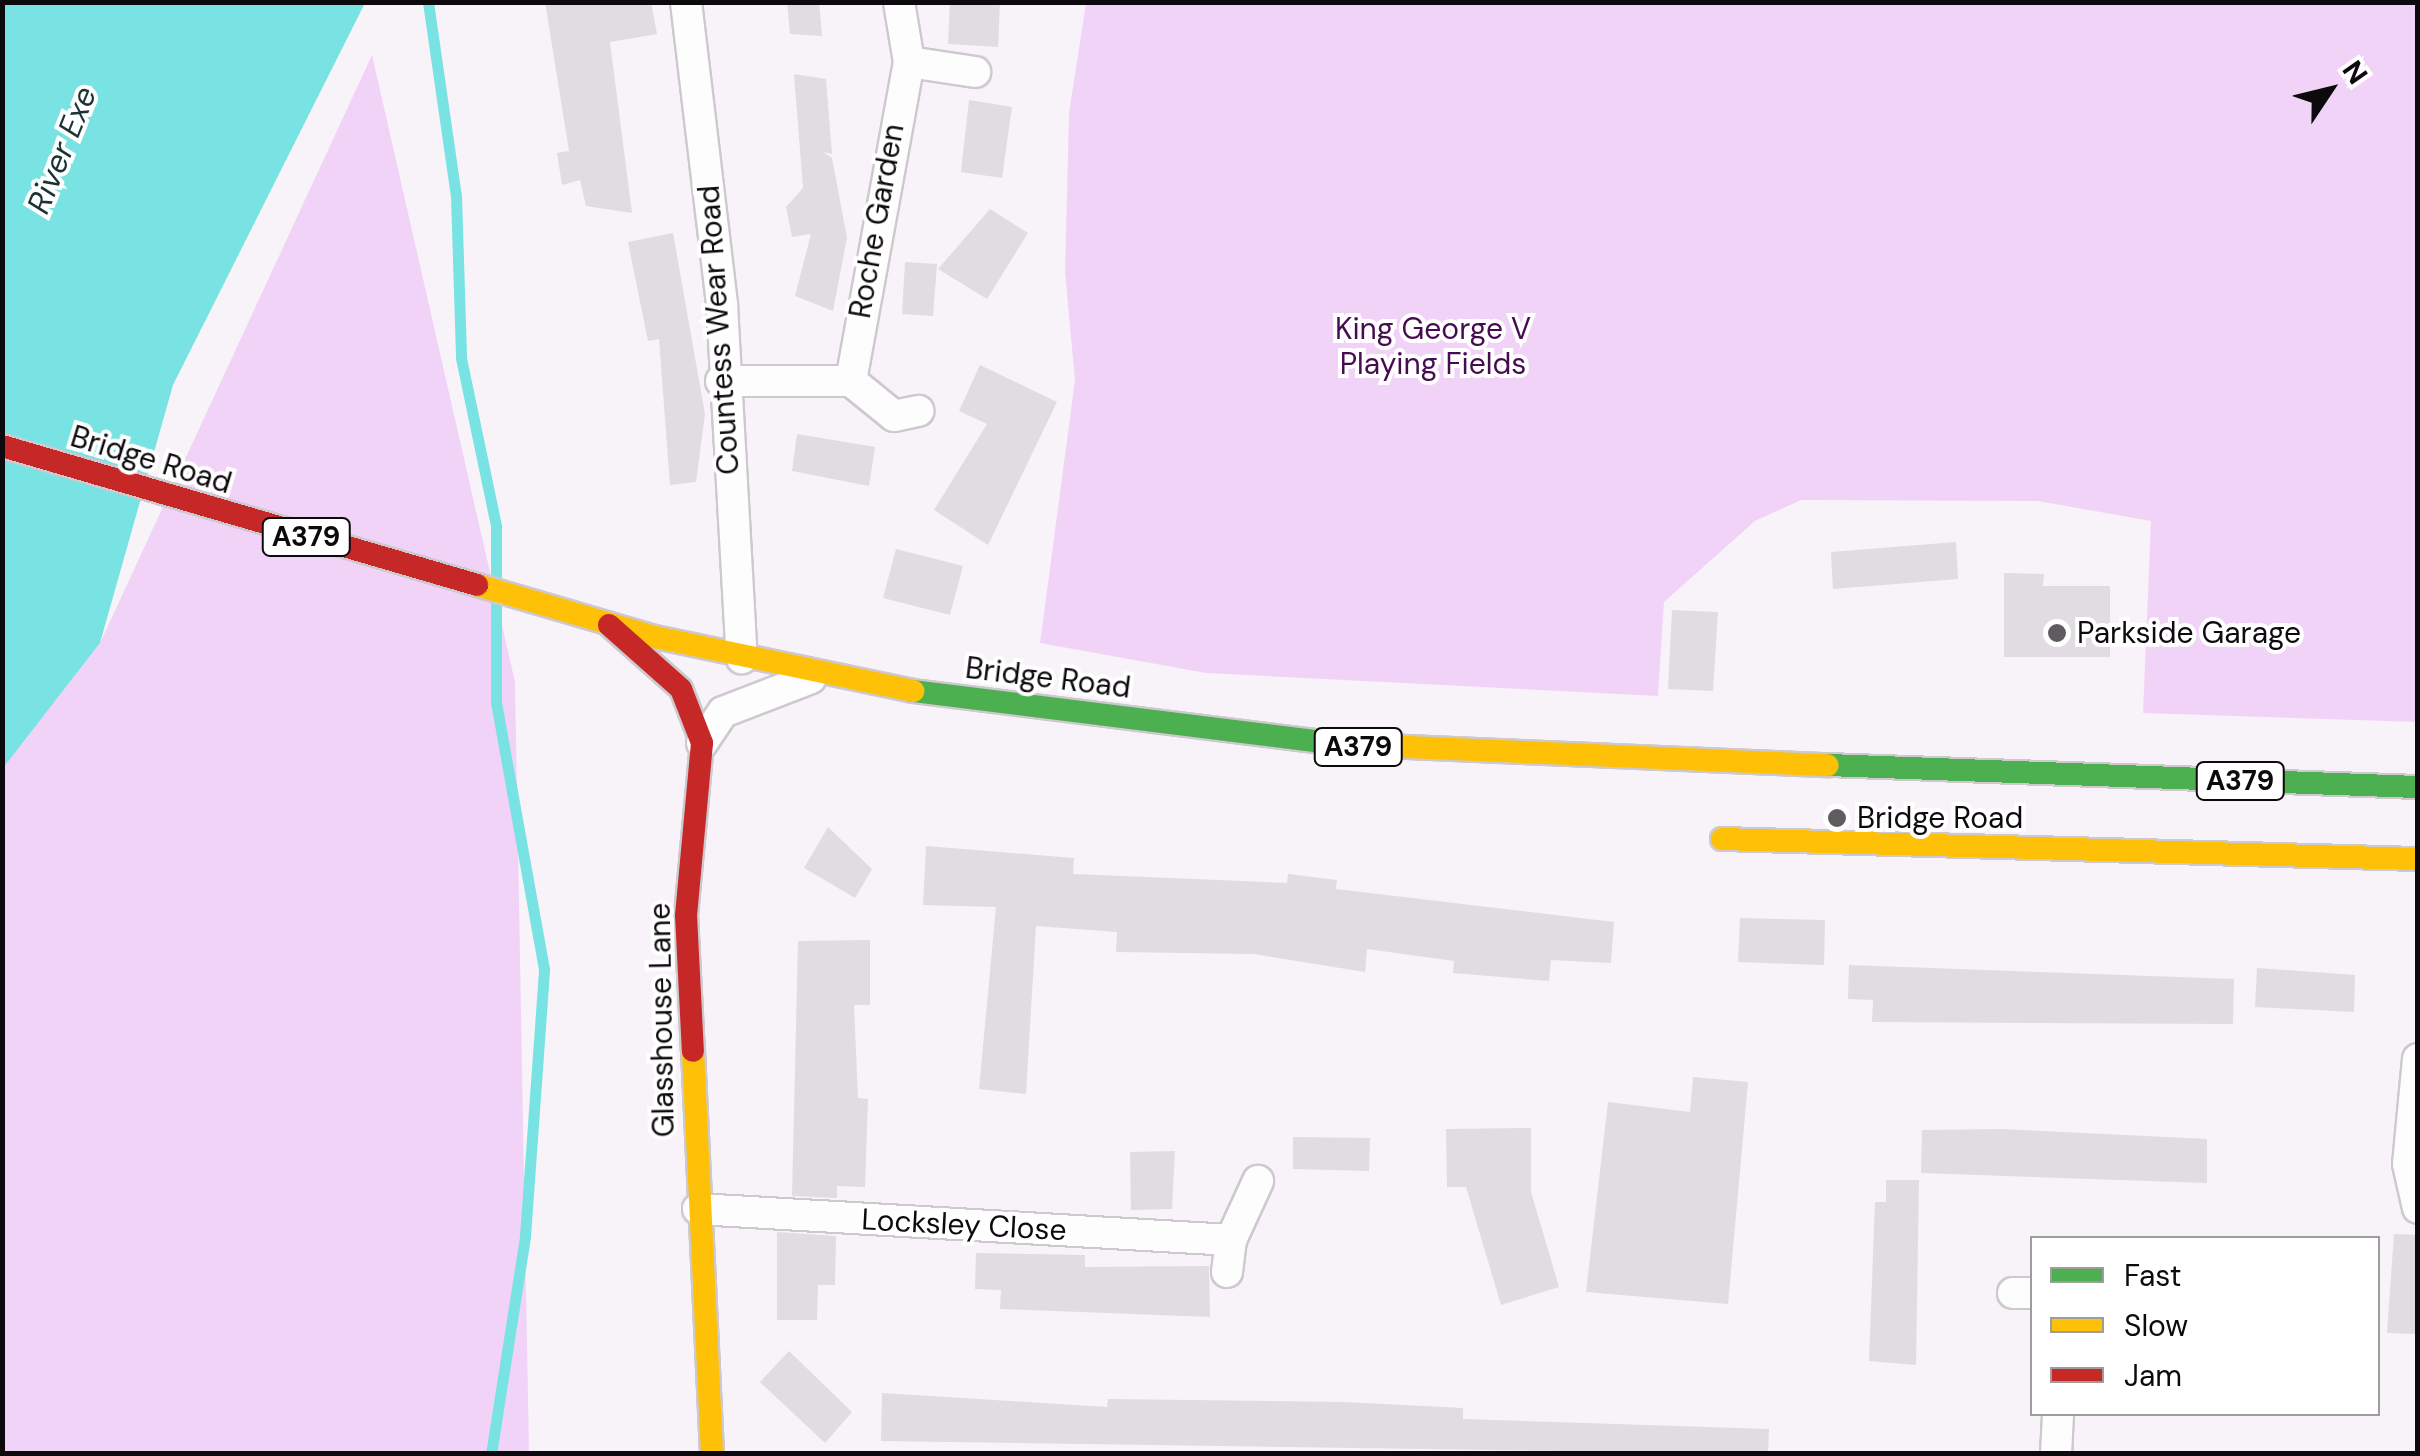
<!DOCTYPE html>
<style>
body{margin:0}
#map{position:relative;width:2420px;height:1456px;overflow:hidden;background:#f8f3f8;font-family:"DM Sans",sans-serif}
div>[style]{position:absolute}
.green>*{inset:0;background:#f2d3f8}
.water>*{inset:0;background:#79e2e3}
.stream>*{height:11px;margin:-5.5px;padding:0 5.5px;transform-origin:5.5px;border-radius:5.5px;background:#79e2e3}
.building>*{inset:0;background:#e0dce1}
.roads{filter:drop-shadow(2px 0 #cdc9ce) drop-shadow(-2px 0 #cdc9ce) drop-shadow(0 2px #cdc9ce) drop-shadow(0 -2px #cdc9ce)}
.street>*{height:30px;margin:-15px;padding:0 15px;transform-origin:15px;border-radius:15px;background:#fefdfe}
.fast>*{height:22px;margin:-11px;padding:0 11px;transform-origin:11px;border-radius:11px;background:#4caf50}
.slow>*{height:22px;margin:-11px;padding:0 11px;transform-origin:11px;border-radius:11px;background:#ffc107}
.jam>*{height:22px;margin:-11px;padding:0 11px;transform-origin:11px;border-radius:11px;background:#c62828}
.dots>*{width:28px;height:28px;translate:-50% -50%;box-sizing:border-box;border:5px solid #fff;border-radius:50%}
span{translate:-50% -50%;white-space:nowrap;text-align:center;line-height:1.15;-webkit-text-stroke:8px #fff;paint-order:stroke}
.shield-label span{padding:2px 8px;background:#fff;border:2px solid;border-radius:8px;-webkit-text-stroke-width:0}
.shield-label{font-size:28px;color:#0d0a0d;font-weight:700}
.street-label{font-size:30px;color:#0d0a0d}
.park-label{font-size:30px;color:#460c50}
.poi-label{font-size:30px;color:#0d0a0d}
.left{translate:0 -50%;text-align:left}
.water-label{font-size:32px;color:#1b3333;font-style:italic}
.frame{position:absolute;inset:0;border:5px solid #0d0a0d;pointer-events:none}
.legend{position:absolute;left:2030px;top:1236px;width:350px;height:180px;box-sizing:border-box;background:#fff;border:2px solid #9e9d9e;margin:0;padding:12px 18px;list-style:none;font-size:30px;color:#0d0a0d}
.legend li{display:flex;align-items:center;gap:20px;height:50px}
.legend b{width:50px;border:2px solid #9e9d9e}
.north{position:absolute;left:2280px;top:40px;width:100px;height:100px;-webkit-text-stroke:8px #fff;paint-order:stroke;rotate:55deg;font-size:28px;font-weight:700;line-height:40px;text-align:center;color:#0d0a0d}
.north::after{content:'';display:block;margin:auto;width:35px;height:45px;background:#0d0a0d;clip-path:polygon(50% 0,100% 100%,50% 72%,0 100%)}
</style>
<div id="map">
<div class="green">
<div style="clip-path:polygon(1086px 3px,2417px 3px,2417px 722px,2143px 713px,2151px 521px,2038px 501px,1801px 500px,1755px 521px,1664px 602px,1658px 696px,1206px 673px,1040px 643px,1075px 380px,1065px 272px,1069px 113px)"></div>
<div style="clip-path:polygon(372px 55px,515px 682px,529px 1453px,3px 1453px,2px 768px,100px 643px)"></div>
</div>
<div class="water">
<div style="clip-path:polygon(3px 3px,365px 3px,173px 385px,100px 643px,3px 768px)"></div>
</div>
<div class="stream">
<div style="left:428px;top:2px;width:196px;rotate:81.8deg"></div>
<div style="left:456px;top:196px;width:162px;rotate:88.2deg"></div>
<div style="left:461px;top:358px;width:172px;rotate:78.2deg"></div>
<div style="left:496px;top:526px;width:51px;rotate:90deg"></div>
<div style="left:491px;top:1454px;width:221px;rotate:-81.1deg"></div>
<div style="left:525px;top:1236px;width:268px;rotate:-85.9deg"></div>
<div style="left:544px;top:969px;width:271px;rotate:-100.2deg"></div>
<div style="left:496px;top:702px;width:97px;rotate:-90deg"></div>
</div>
<div class="building">
<div style="clip-path:polygon(545px 2px,651px 2px,657px 34px,610px 42px,632px 213px,586px 206px,580px 180px,562px 185px,557px 153px,569px 151px)"></div>
<div style="clip-path:polygon(787px 2px,819px 2px,822px 36px,790px 34px)"></div>
<div style="clip-path:polygon(950px 2px,1000px 2px,998px 47px,948px 44px)"></div>
<div style="clip-path:polygon(794px 74px,826px 79px,832px 154px,823px 152px,832px 158px,847px 238px,833px 311px,795px 296px,811px 234px,792px 237px,786px 207px,803px 188px)"></div>
<div style="clip-path:polygon(969px 100px,1012px 107px,1002px 178px,961px 172px)"></div>
<div style="clip-path:polygon(990px 209px,1028px 233px,987px 299px,938px 269px)"></div>
<div style="clip-path:polygon(673px 233px,705px 414px,696px 482px,670px 485px,659px 339px,648px 341px,628px 242px)"></div>
<div style="clip-path:polygon(905px 262px,937px 264px,933px 316px,902px 314px)"></div>
<div style="clip-path:polygon(980px 365px,1057px 402px,988px 545px,934px 510px,987px 424px,959px 411px)"></div>
<div style="clip-path:polygon(797px 434px,875px 447px,869px 486px,792px 471px)"></div>
<div style="clip-path:polygon(1956px 542px,1958px 579px,1833px 589px,1831px 552px)"></div>
<div style="clip-path:polygon(896px 549px,963px 566px,950px 615px,883px 598px)"></div>
<div style="clip-path:polygon(2004px 573px,2044px 574px,2043px 586px,2110px 586px,2110px 657px,2004px 657px)"></div>
<div style="clip-path:polygon(1672px 610px,1718px 612px,1713px 691px,1668px 689px)"></div>
<div style="clip-path:polygon(828px 827px,872px 869px,855px 898px,804px 868px)"></div>
<div style="clip-path:polygon(926px 846px,1074px 858px,1073px 874px,1287px 883px,1288px 874px,1337px 880px,1336px 889px,1614px 922px,1611px 963px,1551px 960px,1549px 981px,1453px 973px,1454px 961px,1367px 949px,1365px 972px,1253px 954px,1116px 952px,1117px 932px,1036px 926px,1026px 1094px,979px 1089px,996px 907px,923px 905px)"></div>
<div style="clip-path:polygon(1740px 918px,1825px 920px,1824px 965px,1738px 962px)"></div>
<div style="clip-path:polygon(870px 940px,870px 1005px,854px 1005px,858px 1098px,868px 1099px,865px 1187px,837px 1186px,837px 1198px,792px 1196px,798px 941px)"></div>
<div style="clip-path:polygon(1849px 965px,2234px 979px,2233px 1024px,1872px 1022px,1873px 1000px,1848px 999px)"></div>
<div style="clip-path:polygon(2257px 968px,2355px 975px,2354px 1012px,2255px 1007px)"></div>
<div style="clip-path:polygon(1693px 1077px,1748px 1082px,1728px 1304px,1586px 1292px,1608px 1102px,1690px 1112px)"></div>
<div style="clip-path:polygon(1531px 1128px,1531px 1192px,1559px 1287px,1501px 1305px,1466px 1187px,1447px 1187px,1446px 1129px)"></div>
<div style="clip-path:polygon(2001px 1129px,2207px 1139px,2207px 1183px,1921px 1173px,1922px 1130px)"></div>
<div style="clip-path:polygon(1293px 1137px,1370px 1138px,1369px 1171px,1293px 1169px)"></div>
<div style="clip-path:polygon(1175px 1151px,1172px 1209px,1131px 1210px,1130px 1152px)"></div>
<div style="clip-path:polygon(1886px 1180px,1919px 1180px,1916px 1365px,1869px 1361px,1875px 1202px,1886px 1202px)"></div>
<div style="clip-path:polygon(777px 1232px,836px 1236px,835px 1285px,818px 1285px,817px 1320px,777px 1320px)"></div>
<div style="clip-path:polygon(2394px 1234px,2418px 1235px,2416px 1334px,2387px 1333px)"></div>
<div style="clip-path:polygon(976px 1253px,1085px 1255px,1085px 1267px,1209px 1266px,1210px 1317px,1000px 1309px,1001px 1290px,975px 1289px)"></div>
<div style="clip-path:polygon(789px 1351px,852px 1412px,825px 1443px,760px 1382px)"></div>
<div style="clip-path:polygon(882px 1393px,1107px 1407px,1108px 1399px,1344px 1402px,1463px 1408px,1463px 1419px,1769px 1429px,1768px 1454px,881px 1441px)"></div>
</div>
<div class="roads">
<div class="street">
<div style="left:686px;top:2px;width:305px;rotate:83.2deg"></div>
<div style="left:722px;top:305px;width:354px;rotate:86.8deg"></div>
<div style="left:909px;top:62px;width:67px;rotate:8.6deg"></div>
<div style="left:721px;top:381px;width:130px"></div>
<div style="left:851px;top:381px;width:324px;rotate:-79.7deg"></div>
<div style="left:909px;top:62px;width:61px;rotate:-99.5deg"></div>
<div style="left:851px;top:381px;width:55px;rotate:39.1deg"></div>
<div style="left:894px;top:416px;width:25px;rotate:-12deg"></div>
<div style="left:702px;top:743px;width:37px;rotate:-56deg"></div>
<div style="left:723px;top:712px;width:94px;rotate:-21.1deg"></div>
<div style="left:2418px;top:1059px;width:105px;rotate:95.4deg"></div>
<div style="left:2408px;top:1164px;width:45px;rotate:77.2deg"></div>
<div style="left:698px;top:1209px;width:534px;rotate:3.33deg"></div>
<div style="left:1231px;top:1240px;width:65px;rotate:-65.4deg"></div>
<div style="left:1227px;top:1272px;width:32px;rotate:-83deg"></div>
<div style="left:2013px;top:1293px;width:19px"></div>
<div style="left:2056px;top:1454px;width:40px;rotate:-87.1deg"></div>
</div>
<div class="fast">
<div style="left:913px;top:691px;width:428px;rotate:7.1deg"></div>
<div style="left:1828px;top:765px;width:590px;rotate:2.14deg"></div>
</div>
<div class="slow">
<div style="left:477px;top:585px;width:185px;rotate:16.3deg"></div>
<div style="left:655px;top:637px;width:264px;rotate:11.8deg"></div>
<div style="left:1338px;top:744px;width:490px;rotate:2.5deg"></div>
<div style="left:1722px;top:839px;width:696px;rotate:1.65deg"></div>
<div style="left:693px;top:1051px;width:403px;rotate:87.3deg"></div>
</div>
<div class="jam">
<div style="left:2px;top:446px;width:495px;rotate:16.3deg"></div>
<div style="left:609px;top:625px;width:96px;rotate:41.6deg"></div>
<div style="left:681px;top:689px;width:58px;rotate:68.7deg"></div>
<div style="left:702px;top:743px;width:173px;rotate:95.3deg"></div>
<div style="left:686px;top:915px;width:136px;rotate:87.1deg"></div>
</div>
</div>
<div class="dots">
<div style="left:2057px;top:633px;background:#5f5c5f"></div>
<div style="left:1837px;top:818px;background:#5f5c5f"></div>
</div>
<div class="shield-label">
<span style="left:306px;top:537px">A379</span>
<span style="left:1358px;top:747px">A379</span>
<span style="left:2240px;top:781px">A379</span>
</div>
<div class="street-label">
<span style="left:877px;top:221px;rotate:-80deg">Roche Garden</span>
<span style="left:719px;top:330px;rotate:-94deg">Countess Wear Road</span>
<span style="left:151px;top:460px;rotate:17deg">Bridge Road</span>
<span style="left:1048px;top:678px;rotate:7deg">Bridge Road</span>
<span style="left:662px;top:1020px;rotate:-91deg">Glasshouse Lane</span>
<span style="left:964px;top:1225px;rotate:3deg">Locksley Close</span>
</div>
<div class="park-label">
<span style="left:1433px;top:346px">King George V<br>Playing Fields</span>
</div>
<div class="poi-label">
<span class="left" style="left:2077px;top:633px">Parkside Garage</span>
<span class="left" style="left:1857px;top:818px">Bridge Road</span>
</div>
<div class="water-label">
<span style="left:62px;top:150px;rotate:-68deg">River Exe</span>
</div>
<div class="frame"></div>
<ul class="legend">
<li><b style="height:12px;background:#4caf50"></b>Fast</li>
<li><b style="height:12px;background:#ffc107"></b>Slow</li>
<li><b style="height:12px;background:#c62828"></b>Jam</li>
</ul>
<div class="north">N</div>
</div>
